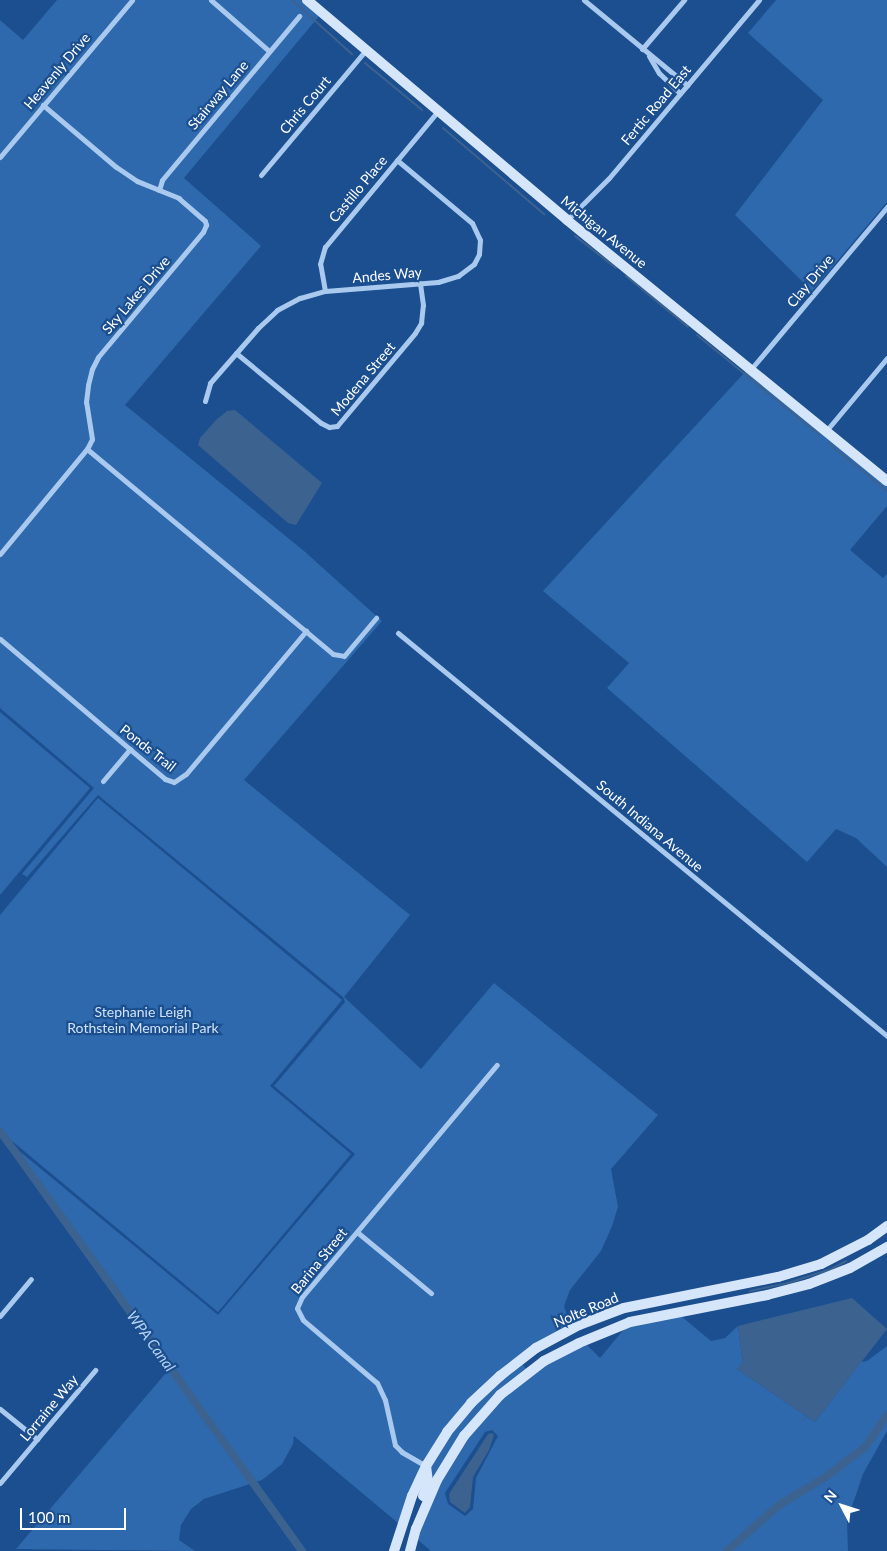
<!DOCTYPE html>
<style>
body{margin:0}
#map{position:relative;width:887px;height:1551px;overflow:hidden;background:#1b4f8f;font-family:Lato,sans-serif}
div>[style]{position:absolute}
.green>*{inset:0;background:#2e69ad}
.water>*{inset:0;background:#3c6290}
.stream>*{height:2px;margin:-1px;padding:0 1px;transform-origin:1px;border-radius:1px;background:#3c6290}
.canal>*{height:8px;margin:-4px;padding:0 4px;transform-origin:4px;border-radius:4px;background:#3c6290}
.street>*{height:5px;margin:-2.5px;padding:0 2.5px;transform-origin:2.5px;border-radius:2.5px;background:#a9c9ee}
.secondary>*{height:10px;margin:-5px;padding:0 5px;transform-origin:5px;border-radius:5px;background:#d6e6fa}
span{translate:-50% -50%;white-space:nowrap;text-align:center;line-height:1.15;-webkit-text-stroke:4.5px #1b4f8f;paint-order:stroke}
.street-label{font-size:14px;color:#fff}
.park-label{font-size:14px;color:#cfe3fa}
.water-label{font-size:15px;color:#b5d3f5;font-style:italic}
.north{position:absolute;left:817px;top:1481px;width:50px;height:50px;-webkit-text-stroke:4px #1b4f8f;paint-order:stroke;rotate:310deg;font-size:14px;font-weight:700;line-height:20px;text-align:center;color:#fff}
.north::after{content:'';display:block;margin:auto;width:18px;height:22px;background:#fff;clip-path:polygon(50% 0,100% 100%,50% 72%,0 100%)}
.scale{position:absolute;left:20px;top:1508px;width:106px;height:22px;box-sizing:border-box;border:2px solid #fff;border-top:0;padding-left:6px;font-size:15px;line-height:18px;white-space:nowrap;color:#fff;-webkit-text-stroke:4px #1b4f8f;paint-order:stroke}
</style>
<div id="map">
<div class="green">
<div style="clip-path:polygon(57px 0,302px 0,320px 15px,184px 178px,261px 246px,125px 405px,304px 551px,382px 621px,244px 780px,410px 915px,344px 997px,421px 1069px,494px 983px,658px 1115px,611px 1169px,618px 1207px,612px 1226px,601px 1251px,570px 1290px,564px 1306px,570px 1325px,497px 1372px,421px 1465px,398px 1523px,294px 1436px,293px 1444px,282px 1464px,262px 1480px,204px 1499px,191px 1509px,181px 1525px,179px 1540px,195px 1551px,16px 1549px,171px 1367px,12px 1145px,218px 1315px,355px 1154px,274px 1086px,345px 1002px,343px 997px,98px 795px,27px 877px,22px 874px,94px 788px,0 708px,0 20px,23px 40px)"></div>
<div style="clip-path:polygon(776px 0,887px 0,887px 202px,812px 291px,735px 215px,823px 100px,748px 33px)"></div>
<div style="clip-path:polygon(746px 371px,887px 486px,887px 506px,850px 550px,883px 578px,887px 574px,887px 867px,856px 838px,836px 829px,807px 862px,607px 688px,629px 663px,543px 591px)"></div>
<div style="clip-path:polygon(0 712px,90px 788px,0 895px)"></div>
<div style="clip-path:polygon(98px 798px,342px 1000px,270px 1086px,351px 1154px,218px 1312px,0 1131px,0 915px)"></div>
<div style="clip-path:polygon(evenodd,681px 1316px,711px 1341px,725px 1338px,738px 1326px,743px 1363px,737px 1369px,815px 1422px,861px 1362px,867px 1361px,887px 1346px,887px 1431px,863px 1474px,847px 1521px,848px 1551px,431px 1551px,417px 1539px,440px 1482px,468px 1439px,503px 1398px,546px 1365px,586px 1344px,600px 1358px,625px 1328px,681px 1316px,492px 1430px,498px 1436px,476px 1478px,473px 1509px,465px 1516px,448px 1504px,445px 1493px,485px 1432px,492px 1430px)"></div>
<div style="clip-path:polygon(522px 1364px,527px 1370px,432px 1480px,430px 1466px,450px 1434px,474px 1406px,503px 1379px)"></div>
</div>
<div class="water">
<div style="clip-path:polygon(235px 410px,322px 483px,296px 525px,288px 523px,198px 445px,200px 438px,216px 420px,227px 411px)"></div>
<div style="clip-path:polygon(852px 1298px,887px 1329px,815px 1422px,737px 1369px,743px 1363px,738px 1326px)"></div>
<div style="clip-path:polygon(492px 1433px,494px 1435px,489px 1450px,473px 1477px,470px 1507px,465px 1513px,450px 1502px,449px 1494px,488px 1434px)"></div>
</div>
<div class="stream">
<div style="left:292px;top:0;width:81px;rotate:42deg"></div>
<div style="left:365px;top:63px;width:74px;rotate:39.5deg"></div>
<div style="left:443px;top:128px;width:133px;rotate:40.4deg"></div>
<div style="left:575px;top:236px;width:52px;rotate:38deg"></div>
<div style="left:626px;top:276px;width:80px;rotate:39.4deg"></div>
<div style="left:697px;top:335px;width:158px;rotate:39.3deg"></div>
<div style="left:828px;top:443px;width:76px;rotate:39.1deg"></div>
<div style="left:750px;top:1291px;width:39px;rotate:-12deg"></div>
<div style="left:788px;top:1283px;width:45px;rotate:-18deg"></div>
<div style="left:831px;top:1269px;width:17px;rotate:-28deg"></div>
<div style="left:804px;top:1419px;width:1px;rotate:-90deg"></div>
</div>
<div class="canal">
<div style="left:0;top:1131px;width:517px;rotate:54.28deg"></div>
<div style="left:727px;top:1551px;width:69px;rotate:-41.5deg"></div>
<div style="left:779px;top:1505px;width:56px;rotate:-31.1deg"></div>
<div style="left:827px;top:1476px;width:48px;rotate:-37.3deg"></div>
<div style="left:865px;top:1447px;width:39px;rotate:-55deg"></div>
</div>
<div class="street">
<div style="left:211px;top:0;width:77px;rotate:41.3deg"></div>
<div style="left:584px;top:0;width:134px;rotate:39.5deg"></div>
<div style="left:642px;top:49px;width:65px;rotate:-49.4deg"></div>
<div style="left:649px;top:56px;width:20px;rotate:60deg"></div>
<div style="left:659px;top:73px;width:29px;rotate:44deg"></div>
<div style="left:0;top:157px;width:205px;rotate:-49.9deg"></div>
<div style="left:261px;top:175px;width:163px;rotate:-50deg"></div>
<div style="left:159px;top:190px;width:10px;rotate:-73deg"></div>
<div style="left:162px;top:180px;width:214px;rotate:-50.1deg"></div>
<div style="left:567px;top:220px;width:59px;rotate:-45deg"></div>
<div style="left:609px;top:178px;width:233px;rotate:-49.9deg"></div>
<div style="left:325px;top:291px;width:27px;rotate:-100deg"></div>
<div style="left:320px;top:264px;width:18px;rotate:-74deg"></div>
<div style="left:325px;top:247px;width:177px;rotate:-50.3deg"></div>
<div style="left:236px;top:353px;width:110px;rotate:39.5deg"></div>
<div style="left:321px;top:423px;width:9px;rotate:27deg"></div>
<div style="left:329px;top:427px;width:8px;rotate:-7deg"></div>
<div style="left:337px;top:426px;width:121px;rotate:-50deg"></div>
<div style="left:415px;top:333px;width:12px;rotate:-59deg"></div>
<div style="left:421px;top:323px;width:18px;rotate:-84deg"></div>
<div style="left:423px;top:305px;width:22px;rotate:-98deg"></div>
<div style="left:751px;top:369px;width:212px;rotate:-50deg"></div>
<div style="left:205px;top:401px;width:19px;rotate:-74deg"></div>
<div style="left:210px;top:383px;width:73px;rotate:-48.9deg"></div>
<div style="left:258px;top:328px;width:26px;rotate:-43deg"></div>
<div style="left:277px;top:310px;width:26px;rotate:-28deg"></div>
<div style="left:300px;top:298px;width:26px;rotate:-16deg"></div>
<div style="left:325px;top:291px;width:113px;rotate:-4.6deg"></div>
<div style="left:438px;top:282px;width:21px;rotate:-17deg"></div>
<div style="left:458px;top:276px;width:20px;rotate:-37deg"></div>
<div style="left:474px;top:264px;width:11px;rotate:-63deg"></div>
<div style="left:479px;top:254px;width:14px;rotate:-86deg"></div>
<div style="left:480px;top:240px;width:19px;rotate:-115deg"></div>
<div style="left:472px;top:223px;width:98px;rotate:-140deg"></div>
<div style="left:826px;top:431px;width:95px;rotate:-50.1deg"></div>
<div style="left:87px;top:449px;width:320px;rotate:39.8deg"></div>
<div style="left:333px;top:654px;width:11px;rotate:10deg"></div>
<div style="left:344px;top:656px;width:50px;rotate:-49.9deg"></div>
<div style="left:0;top:554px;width:136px;rotate:-50.4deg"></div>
<div style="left:87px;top:449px;width:11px;rotate:-63deg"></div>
<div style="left:92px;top:439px;width:37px;rotate:-99deg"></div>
<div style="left:86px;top:402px;width:17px;rotate:-83deg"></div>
<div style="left:88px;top:385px;width:16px;rotate:-76deg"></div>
<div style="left:92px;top:369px;width:13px;rotate:-63deg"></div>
<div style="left:98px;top:357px;width:163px;rotate:-50deg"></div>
<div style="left:203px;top:232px;width:8px;rotate:-67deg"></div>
<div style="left:206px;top:225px;width:4px;rotate:-104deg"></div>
<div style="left:205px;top:221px;width:35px;rotate:-139deg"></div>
<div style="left:179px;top:198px;width:45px;rotate:-158deg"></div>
<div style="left:137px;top:181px;width:25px;rotate:-146deg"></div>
<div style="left:116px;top:167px;width:96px;rotate:-139.7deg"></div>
<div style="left:398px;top:633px;width:634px;rotate:39.49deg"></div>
<div style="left:0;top:639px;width:216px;rotate:40.3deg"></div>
<div style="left:165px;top:779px;width:9px;rotate:18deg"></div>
<div style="left:174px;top:782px;width:14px;rotate:-34deg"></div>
<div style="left:186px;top:774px;width:187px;rotate:-50deg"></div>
<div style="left:103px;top:781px;width:42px;rotate:-49.8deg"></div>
<div style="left:357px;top:1232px;width:96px;rotate:39.5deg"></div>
<div style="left:0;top:1316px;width:48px;rotate:-50deg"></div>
<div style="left:0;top:1409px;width:48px;rotate:39deg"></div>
<div style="left:426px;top:1466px;width:28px;rotate:-150deg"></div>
<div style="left:402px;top:1452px;width:10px;rotate:-135deg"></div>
<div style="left:395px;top:1445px;width:46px;rotate:-102.5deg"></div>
<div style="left:385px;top:1400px;width:19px;rotate:-115deg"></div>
<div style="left:377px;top:1383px;width:97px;rotate:-139.6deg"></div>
<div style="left:303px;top:1320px;width:13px;rotate:-117deg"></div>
<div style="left:297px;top:1308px;width:12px;rotate:-66deg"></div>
<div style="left:302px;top:1297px;width:303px;rotate:-50deg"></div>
<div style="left:0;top:1483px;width:148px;rotate:-49.9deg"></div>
</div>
<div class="secondary">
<div style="left:307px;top:0;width:341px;rotate:40.2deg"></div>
<div style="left:567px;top:220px;width:413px;rotate:39.2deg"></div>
<div style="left:423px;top:1496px;width:15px;rotate:-70deg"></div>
<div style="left:428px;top:1482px;width:16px;rotate:-97deg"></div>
<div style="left:394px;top:1551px;width:58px;rotate:-71.9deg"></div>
<div style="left:412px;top:1496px;width:33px;rotate:-65deg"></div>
<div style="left:426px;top:1466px;width:40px;rotate:-58deg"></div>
<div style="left:447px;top:1432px;width:38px;rotate:-50deg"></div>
<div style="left:471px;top:1403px;width:40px;rotate:-43deg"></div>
<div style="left:500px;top:1376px;width:46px;rotate:-37.9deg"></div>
<div style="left:536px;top:1348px;width:49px;rotate:-28.1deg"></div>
<div style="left:579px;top:1325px;width:48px;rotate:-20.7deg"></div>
<div style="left:624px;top:1308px;width:157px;rotate:-11.4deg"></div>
<div style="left:778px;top:1277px;width:45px;rotate:-16.8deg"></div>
<div style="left:821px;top:1264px;width:53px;rotate:-27.1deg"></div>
<div style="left:868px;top:1240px;width:24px;rotate:-36deg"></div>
<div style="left:410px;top:1551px;width:23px;rotate:-75deg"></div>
<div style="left:416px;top:1529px;width:53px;rotate:-66.8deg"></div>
<div style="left:437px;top:1480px;width:52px;rotate:-58.5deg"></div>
<div style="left:464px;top:1436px;width:55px;rotate:-48.7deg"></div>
<div style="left:500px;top:1395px;width:56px;rotate:-37.7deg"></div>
<div style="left:544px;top:1361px;width:39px;rotate:-27deg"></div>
<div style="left:579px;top:1343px;width:55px;rotate:-22.4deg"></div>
<div style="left:630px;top:1322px;width:140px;rotate:-11.1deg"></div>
<div style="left:767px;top:1295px;width:43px;rotate:-14.7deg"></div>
<div style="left:809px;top:1284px;width:44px;rotate:-21.3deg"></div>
<div style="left:850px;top:1268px;width:43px;rotate:-29.6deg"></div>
</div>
<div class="street-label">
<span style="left:57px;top:71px;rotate:-50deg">Heavenly Drive</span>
<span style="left:218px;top:95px;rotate:-50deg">Stairway Lane</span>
<span style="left:305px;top:105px;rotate:-50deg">Chris Court</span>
<span style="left:656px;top:105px;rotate:-50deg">Fertic Road East</span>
<span style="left:358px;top:189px;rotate:-50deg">Castillo Place</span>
<span style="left:604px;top:232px;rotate:39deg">Michigan Avenue</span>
<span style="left:387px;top:275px;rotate:-5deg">Andes Way</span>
<span style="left:810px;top:281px;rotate:-50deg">Clay Drive</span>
<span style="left:136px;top:295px;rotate:-50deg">Sky Lakes Drive</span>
<span style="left:363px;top:379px;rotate:-50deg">Modena Street</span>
<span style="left:148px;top:748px;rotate:38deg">Ponds Trail</span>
<span style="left:650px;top:826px;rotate:40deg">South Indiana Avenue</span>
<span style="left:319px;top:1261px;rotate:-51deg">Barina Street</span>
<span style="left:586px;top:1310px;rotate:-23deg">Nolte Road</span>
<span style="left:49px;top:1408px;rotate:-50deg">Lorraine Way</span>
</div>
<div class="park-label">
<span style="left:143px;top:1020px">Stephanie Leigh<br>Rothstein Memorial Park</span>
</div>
<div class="water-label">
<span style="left:151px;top:1341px;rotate:54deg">WPA Canal</span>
</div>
<div class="north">N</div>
<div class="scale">100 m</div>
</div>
